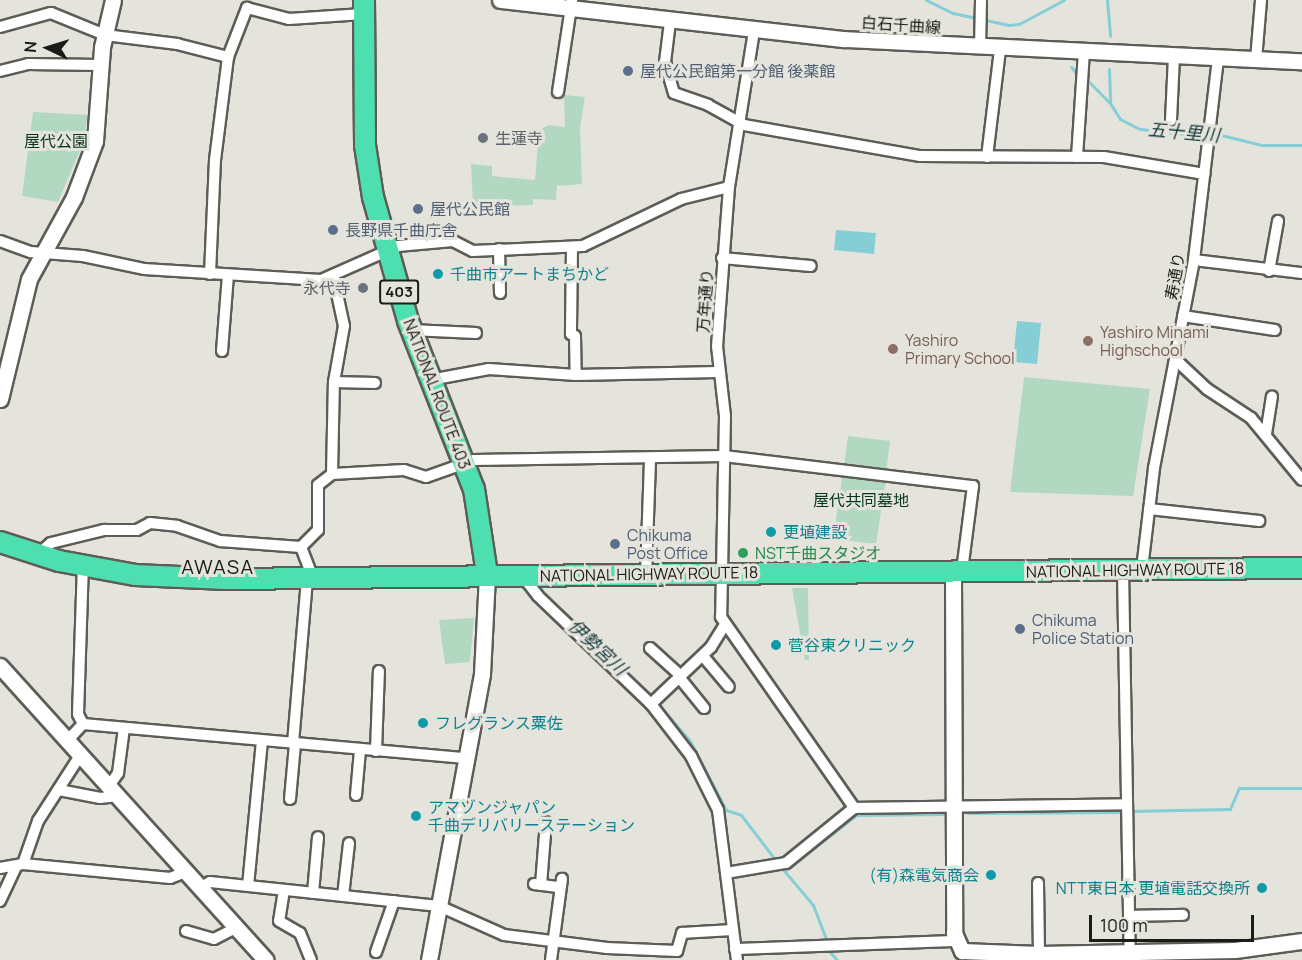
<!DOCTYPE html>
<meta charset="utf-8">
<style>
body{margin:0}
#map{position:relative;width:1302px;height:960px;overflow:hidden;background:#e5e4dc;font-family:Manrope,"Noto Sans JP",sans-serif}
div>[style]{position:absolute}
.green>*{inset:0;background:#b3d8c2}
.water>*{inset:0;background:#86ced5}
.stream>*{height:3px;margin:-1.5px;padding:0 1.5px;transform-origin:1.5px;border-radius:1.5px;background:#86ced5}
.roads{filter:drop-shadow(2px 0 #5e5c56) drop-shadow(-2px 0 #5e5c56) drop-shadow(0 2px #5e5c56) drop-shadow(0 -2px #5e5c56)}
.street>*{height:10px;margin:-5px;padding:0 5px;transform-origin:5px;border-radius:5px;background:#fff}
.secondary>*{height:15px;margin:-7.5px;padding:0 7.5px;transform-origin:7.5px;border-radius:7.5px;background:#fff}
.highway>*{height:20px;margin:-10px;padding:0 10px;transform-origin:10px;border-radius:10px;background:#4edfb0}
.dots>*{width:16px;height:16px;translate:-50% -50%;box-sizing:border-box;border:3px solid #e5e4dc;border-radius:50%}
span{translate:-50% -50%;white-space:nowrap;text-align:center;line-height:1.15;-webkit-text-stroke:6px #e5e4dc;paint-order:stroke}
.shield-label span{padding:2px 4px;background:#e5e4dc;border:2px solid;border-radius:4px;-webkit-text-stroke-width:0}
.shield-label{font-size:15px;color:#1b1b18;font-weight:700}
.street-label{font-size:16px;color:#1b1b18}
.service-label{font-size:16px;color:#4e5e75}
.left{translate:0 -50%;text-align:left}
.worship-label{font-size:16px;color:#5b616d}
.right{translate:-100% -50%;text-align:right}
.park-label{font-size:16px;color:#05341f}
.culture-label{font-size:16px;color:#0d838f}
.education-label{font-size:16px;color:#785e54}
.leisure-label{font-size:16px;color:#27864d}
.water-label{font-size:18px;color:#163a3d;font-style:italic}
.quarter-label{font-size:20px;color:#1b1b18;letter-spacing:1.5px}
.north{position:absolute;left:18px;top:18px;width:60px;height:60px;-webkit-text-stroke:4px #e5e4dc;paint-order:stroke;rotate:274deg;font-size:16px;font-weight:700;line-height:24px;text-align:center;color:#1b1b18}
.north::after{content:'';display:block;margin:auto;width:21px;height:27px;background:#1b1b18;clip-path:polygon(50% 0,100% 100%,50% 72%,0 100%)}
.scale{position:absolute;left:1089px;top:915px;width:165px;height:27px;box-sizing:border-box;border:3px solid #1b1b18;border-top:0;padding-left:8px;font-size:18px;line-height:21px;white-space:nowrap;color:#1b1b18;-webkit-text-stroke:4px #e5e4dc;paint-order:stroke}
</style>
<div id="map">
<div class="green">
<div style="clip-path:polygon(564px 95px,585px 97px,580px 128px,582px 184px,557px 186px,556px 200px,533px 199px,533px 205px,473px 206px,471px 164px,492px 166px,492px 176px,535px 180px,539px 131px,548px 125px,565px 127px)"></div>
<div style="clip-path:polygon(33px 112px,88px 115px,82px 146px,58px 202px,22px 196px)"></div>
<div style="clip-path:polygon(1024px 377px,1150px 389px,1133px 496px,1010px 492px)"></div>
<div style="clip-path:polygon(848px 436px,890px 441px,886px 472px,844px 466px)"></div>
<div style="clip-path:polygon(843px 472px,886px 479px,876px 544px,833px 539px)"></div>
<div style="clip-path:polygon(792px 588px,808px 588px,809px 660px,805px 660px)"></div>
<div style="clip-path:polygon(474px 618px,470px 662px,445px 664px,439px 620px)"></div>
</div>
<div class="water">
<div style="clip-path:polygon(836px 230px,876px 233px,874px 254px,834px 250px)"></div>
<div style="clip-path:polygon(1017px 321px,1041px 323px,1037px 364px,1013px 362px)"></div>
</div>
<div class="stream">
<div style="left:926px;top:0;width:30px;rotate:26deg"></div>
<div style="left:953px;top:13px;width:57px;rotate:12.1deg"></div>
<div style="left:1009px;top:25px;width:10px;rotate:-6deg"></div>
<div style="left:1019px;top:24px;width:51px;rotate:-28.1deg"></div>
<div style="left:1107px;top:0;width:36px;rotate:85deg"></div>
<div style="left:1071px;top:67px;width:11px;rotate:49deg"></div>
<div style="left:1109px;top:69px;width:34px;rotate:88deg"></div>
<div style="left:1110px;top:103px;width:19px;rotate:58deg"></div>
<div style="left:1120px;top:119px;width:22px;rotate:27deg"></div>
<div style="left:1140px;top:129px;width:54px;rotate:6.3deg"></div>
<div style="left:1194px;top:135px;width:12px;rotate:-14deg"></div>
<div style="left:1088px;top:81px;width:30px;rotate:45deg"></div>
<div style="left:1213px;top:133px;width:50px;rotate:13.8deg"></div>
<div style="left:1262px;top:145px;width:40px"></div>
<div style="left:658px;top:704px;width:49px;rotate:49.1deg"></div>
<div style="left:690px;top:741px;width:78px;rotate:62.4deg"></div>
<div style="left:726px;top:810px;width:16px;rotate:18deg"></div>
<div style="left:741px;top:815px;width:59px;rotate:52.5deg"></div>
<div style="left:1130px;top:811px;width:100px;rotate:-1.1deg"></div>
<div style="left:1230px;top:809px;width:23px;rotate:-67deg"></div>
<div style="left:1239px;top:788px;width:63px"></div>
<div style="left:968px;top:813px;width:155px;rotate:-0.4deg"></div>
<div style="left:781px;top:867px;width:50px;rotate:49.9deg"></div>
<div style="left:813px;top:905px;width:40px;rotate:69deg"></div>
<div style="left:785px;top:871px;width:90px;rotate:-38.3deg"></div>
<div style="left:856px;top:815px;width:90px;rotate:-0.6deg"></div>
<div style="left:829px;top:951px;width:12px;rotate:48deg"></div>
</div>
<div class="roads">
<div class="street">
<div style="left:670px;top:22px;width:40px;rotate:97.1deg"></div>
<div style="left:665px;top:62px;width:32px;rotate:74deg"></div>
<div style="left:674px;top:93px;width:36px;rotate:19deg"></div>
<div style="left:708px;top:105px;width:41px;rotate:29.1deg"></div>
<div style="left:744px;top:125px;width:179px;rotate:10deg"></div>
<div style="left:920px;top:156px;width:184px;rotate:0.3deg"></div>
<div style="left:1104px;top:157px;width:102px;rotate:9.6deg"></div>
<div style="left:0;top:27px;width:53px;rotate:-15.4deg"></div>
<div style="left:51px;top:13px;width:58px;rotate:22.2deg"></div>
<div style="left:105px;top:35px;width:73px;rotate:7.1deg"></div>
<div style="left:177px;top:44px;width:53px;rotate:14.3deg"></div>
<div style="left:754px;top:31px;width:158px;rotate:99.1deg"></div>
<div style="left:729px;top:187px;width:159px;rotate:94.3deg"></div>
<div style="left:717px;top:346px;width:70px;rotate:83.5deg"></div>
<div style="left:725px;top:416px;width:201px;rotate:91.1deg"></div>
<div style="left:721px;top:617px;width:233px;rotate:55.1deg"></div>
<div style="left:980px;top:48px;width:48px;rotate:-88.8deg"></div>
<div style="left:1256px;top:60px;width:60px;rotate:-85.2deg"></div>
<div style="left:0;top:71px;width:29px;rotate:-14deg"></div>
<div style="left:28px;top:64px;width:72px;rotate:0.8deg"></div>
<div style="left:558px;top:92px;width:93px;rotate:-81.3deg"></div>
<div style="left:1171px;top:120px;width:63px;rotate:-87.3deg"></div>
<div style="left:987px;top:157px;width:109px;rotate:-83.1deg"></div>
<div style="left:1077px;top:157px;width:105px;rotate:-86.2deg"></div>
<div style="left:0;top:241px;width:33px;rotate:20deg"></div>
<div style="left:31px;top:252px;width:52px;rotate:4.4deg"></div>
<div style="left:83px;top:256px;width:62px;rotate:12deg"></div>
<div style="left:144px;top:269px;width:177px;rotate:3.6deg"></div>
<div style="left:321px;top:280px;width:84px;rotate:-23.8deg"></div>
<div style="left:398px;top:246px;width:55px;rotate:-5.2deg"></div>
<div style="left:453px;top:241px;width:22px;rotate:27deg"></div>
<div style="left:473px;top:251px;width:110px;rotate:-2.6deg"></div>
<div style="left:583px;top:246px;width:109px;rotate:-25.6deg"></div>
<div style="left:681px;top:199px;width:49px;rotate:-14deg"></div>
<div style="left:572px;top:247px;width:87px;rotate:90.7deg"></div>
<div style="left:571px;top:334px;width:4px;rotate:27deg"></div>
<div style="left:575px;top:336px;width:39px;rotate:89deg"></div>
<div style="left:499px;top:249px;width:44px;rotate:88.7deg"></div>
<div style="left:722px;top:258px;width:89px;rotate:5.1deg"></div>
<div style="left:1194px;top:260px;width:109px;rotate:6.9deg"></div>
<div style="left:1269px;top:271px;width:51px;rotate:-79.8deg"></div>
<div style="left:210px;top:274px;width:114px;rotate:-87.5deg"></div>
<div style="left:215px;top:160px;width:104px;rotate:-82.8deg"></div>
<div style="left:228px;top:57px;width:53px;rotate:-68.8deg"></div>
<div style="left:247px;top:8px;width:43px;rotate:14.7deg"></div>
<div style="left:289px;top:19px;width:74px;rotate:-3.9deg"></div>
<div style="left:1183px;top:316px;width:93px;rotate:8.7deg"></div>
<div style="left:411px;top:330px;width:65px;rotate:2.6deg"></div>
<div style="left:222px;top:351px;width:76px;rotate:-85.5deg"></div>
<div style="left:1176px;top:360px;width:42px;rotate:43.1deg"></div>
<div style="left:1207px;top:389px;width:53px;rotate:33.4deg"></div>
<div style="left:1251px;top:418px;width:80px;rotate:50.6deg"></div>
<div style="left:430px;top:380px;width:60px;rotate:-10.6deg"></div>
<div style="left:489px;top:369px;width:87px;rotate:3.9deg"></div>
<div style="left:576px;top:375px;width:142px;rotate:-1.2deg"></div>
<div style="left:334px;top:382px;width:41px;rotate:1.4deg"></div>
<div style="left:1266px;top:434px;width:38px;rotate:-81deg"></div>
<div style="left:332px;top:474px;width:92px;rotate:-88.8deg"></div>
<div style="left:334px;top:382px;width:57px;rotate:-79.9deg"></div>
<div style="left:344px;top:326px;width:52px;rotate:-102.2deg"></div>
<div style="left:1149px;top:509px;width:111px;rotate:6.2deg"></div>
<div style="left:301px;top:547px;width:34px;rotate:69deg"></div>
<div style="left:37px;top:555px;width:18px;rotate:-41deg"></div>
<div style="left:51px;top:543px;width:55px;rotate:-13.8deg"></div>
<div style="left:104px;top:530px;width:33px"></div>
<div style="left:137px;top:530px;width:15px;rotate:-28deg"></div>
<div style="left:150px;top:523px;width:27px;rotate:6deg"></div>
<div style="left:177px;top:526px;width:46px;rotate:19.2deg"></div>
<div style="left:220px;top:541px;width:81px;rotate:4.2deg"></div>
<div style="left:301px;top:547px;width:24px;rotate:-45deg"></div>
<div style="left:318px;top:530px;width:45px;rotate:-90deg"></div>
<div style="left:318px;top:485px;width:18px;rotate:-38deg"></div>
<div style="left:332px;top:474px;width:72px;rotate:-3.2deg"></div>
<div style="left:404px;top:470px;width:23px;rotate:18deg"></div>
<div style="left:426px;top:477px;width:51px;rotate:-19.5deg"></div>
<div style="left:474px;top:460px;width:250px;rotate:-0.9deg"></div>
<div style="left:724px;top:456px;width:251px;rotate:6.9deg"></div>
<div style="left:973px;top:486px;width:78px;rotate:97.4deg"></div>
<div style="left:963px;top:563px;width:11px;rotate:135deg"></div>
<div style="left:1142px;top:569px;width:102px;rotate:-83.2deg"></div>
<div style="left:1154px;top:468px;width:212px;rotate:-79.1deg"></div>
<div style="left:1194px;top:260px;width:202px;rotate:-83.2deg"></div>
<div style="left:1123px;top:570px;width:390px;rotate:89deg"></div>
<div style="left:527px;top:575px;width:8px;rotate:83deg"></div>
<div style="left:528px;top:583px;width:16px;rotate:52deg"></div>
<div style="left:538px;top:596px;width:156px;rotate:43.7deg"></div>
<div style="left:651px;top:704px;width:66px;rotate:52.4deg"></div>
<div style="left:691px;top:756px;width:60px;rotate:63.4deg"></div>
<div style="left:718px;top:810px;width:151px;rotate:82.8deg"></div>
<div style="left:646px;top:575px;width:117px;rotate:-88deg"></div>
<div style="left:650px;top:648px;width:42px;rotate:42.1deg"></div>
<div style="left:703px;top:656px;width:40px;rotate:50deg"></div>
<div style="left:679px;top:677px;width:40px;rotate:51deg"></div>
<div style="left:651px;top:704px;width:83px;rotate:-43.5deg"></div>
<div style="left:711px;top:647px;width:26px;rotate:-58deg"></div>
<div style="left:83px;top:724px;width:11px;rotate:-117deg"></div>
<div style="left:78px;top:714px;width:147px;rotate:-88.1deg"></div>
<div style="left:68px;top:740px;width:22px;rotate:-47deg"></div>
<div style="left:83px;top:724px;width:384px;rotate:5.1deg"></div>
<div style="left:293px;top:743px;width:165px;rotate:-85.1deg"></div>
<div style="left:376px;top:751px;width:80px;rotate:-87.9deg"></div>
<div style="left:109px;top:786px;width:16px;rotate:-55deg"></div>
<div style="left:118px;top:773px;width:45px;rotate:-82.4deg"></div>
<div style="left:59px;top:790px;width:42px;rotate:11deg"></div>
<div style="left:100px;top:798px;width:18px;rotate:-6deg"></div>
<div style="left:356px;top:795px;width:45px;rotate:-84.9deg"></div>
<div style="left:290px;top:799px;width:55px;rotate:-84.8deg"></div>
<div style="left:23px;top:864px;width:46px;rotate:-70.8deg"></div>
<div style="left:38px;top:821px;width:80px;rotate:-57.3deg"></div>
<div style="left:0;top:868px;width:23px;rotate:-10deg"></div>
<div style="left:23px;top:864px;width:148px;rotate:5.4deg"></div>
<div style="left:170px;top:878px;width:17px;rotate:-21deg"></div>
<div style="left:726px;top:873px;width:61px;rotate:-9.5deg"></div>
<div style="left:786px;top:863px;width:87px;rotate:-39deg"></div>
<div style="left:854px;top:808px;width:272px;rotate:-0.8deg"></div>
<div style="left:1038px;top:883px;width:71px;rotate:89.2deg"></div>
<div style="left:534px;top:884px;width:26px;rotate:7deg"></div>
<div style="left:541px;top:885px;width:63px;rotate:-85.5deg"></div>
<div style="left:248px;top:886px;width:146px;rotate:-84.5deg"></div>
<div style="left:201px;top:887px;width:10px;rotate:-29deg"></div>
<div style="left:210px;top:882px;width:230px;rotate:6deg"></div>
<div style="left:439px;top:906px;width:71px;rotate:24deg"></div>
<div style="left:504px;top:935px;width:104px;rotate:7.2deg"></div>
<div style="left:607px;top:948px;width:70px;rotate:2.5deg"></div>
<div style="left:677px;top:951px;width:19px;rotate:-74deg"></div>
<div style="left:682px;top:933px;width:51px;rotate:-3.4deg"></div>
<div style="left:284px;top:890px;width:31px;rotate:99deg"></div>
<div style="left:279px;top:921px;width:24px;rotate:30deg"></div>
<div style="left:300px;top:933px;width:29px;rotate:68deg"></div>
<div style="left:313px;top:893px;width:56px;rotate:-84.9deg"></div>
<div style="left:343px;top:896px;width:53px;rotate:-83.5deg"></div>
<div style="left:0;top:901px;width:38px;rotate:-65deg"></div>
<div style="left:1129px;top:916px;width:54px;rotate:-1.1deg"></div>
<div style="left:186px;top:931px;width:29px;rotate:16deg"></div>
<div style="left:214px;top:939px;width:25px;rotate:-27deg"></div>
<div style="left:735px;top:949px;width:220px;rotate:-2.1deg"></div>
<div style="left:376px;top:952px;width:54px;rotate:-70.6deg"></div>
<div style="left:551px;top:960px;width:82px;rotate:-82.3deg"></div>
</div>
<div class="secondary">
<div style="left:500px;top:0;width:346px;rotate:6.5deg"></div>
<div style="left:844px;top:39px;width:459px;rotate:2.8deg"></div>
<div style="left:0;top:399px;width:123px;rotate:-76.4deg"></div>
<div style="left:29px;top:279px;width:94px;rotate:-61.2deg"></div>
<div style="left:74px;top:197px;width:60px;rotate:-69.4deg"></div>
<div style="left:95px;top:141px;width:94px;rotate:-85.7deg"></div>
<div style="left:102px;top:47px;width:48px;rotate:-76.8deg"></div>
<div style="left:953px;top:574px;width:359px;rotate:89.8deg"></div>
<div style="left:954px;top:933px;width:20px;rotate:66deg"></div>
<div style="left:962px;top:951px;width:77px;rotate:2.2deg"></div>
<div style="left:1039px;top:954px;width:196px;rotate:-1.2deg"></div>
<div style="left:1235px;top:950px;width:68px;rotate:-7.7deg"></div>
<div style="left:0;top:666px;width:396px;rotate:47.9deg"></div>
<div style="left:429px;top:960px;width:291px;rotate:-79.5deg"></div>
<div style="left:482px;top:674px;width:100px;rotate:-87.1deg"></div>
</div>
<div class="highway">
<div style="left:364px;top:0;width:145px;rotate:89.6deg"></div>
<div style="left:365px;top:145px;width:53px;rotate:81.3deg"></div>
<div style="left:373px;top:197px;width:129px;rotate:74.2deg"></div>
<div style="left:408px;top:321px;width:180px;rotate:68.6deg"></div>
<div style="left:474px;top:489px;width:86px;rotate:81.3deg"></div>
<div style="left:0;top:542px;width:62px;rotate:17.9deg"></div>
<div style="left:59px;top:561px;width:77px;rotate:10.4deg"></div>
<div style="left:135px;top:575px;width:91px;rotate:2.5deg"></div>
<div style="left:226px;top:579px;width:1076px;rotate:-0.59deg"></div>
</div>
</div>
<div class="dots">
<div style="left:628px;top:71px;background:#5c6f8a"></div>
<div style="left:483px;top:138px;background:#6b7280"></div>
<div style="left:418px;top:209px;background:#5c6f8a"></div>
<div style="left:333px;top:230px;background:#5c6f8a"></div>
<div style="left:438px;top:274px;background:#0f9aa8"></div>
<div style="left:363px;top:288px;background:#6b7280"></div>
<div style="left:1088px;top:341px;background:#8d6e63"></div>
<div style="left:893px;top:349px;background:#8d6e63"></div>
<div style="left:771px;top:532px;background:#0f9aa8"></div>
<div style="left:615px;top:544px;background:#5c6f8a"></div>
<div style="left:743px;top:553px;background:#2e9e5b"></div>
<div style="left:1020px;top:629px;background:#5c6f8a"></div>
<div style="left:776px;top:645px;background:#0f9aa8"></div>
<div style="left:423px;top:723px;background:#0f9aa8"></div>
<div style="left:416px;top:816px;background:#0f9aa8"></div>
<div style="left:991px;top:875px;background:#0f9aa8"></div>
<div style="left:1262px;top:888px;background:#0f9aa8"></div>
</div>
<div class="shield-label">
<span style="left:399px;top:292px">403</span>
</div>
<div class="street-label">
<span style="left:901px;top:25px;rotate:4deg">白石千曲線</span>
<span style="left:1175px;top:276px;rotate:-80deg">寿通り</span>
<span style="left:705px;top:301px;rotate:-86deg">万年通り</span>
<span style="left:437px;top:394px;rotate:69deg">NATIONAL ROUTE 403</span>
<span style="left:1135px;top:570px;rotate:-1deg">NATIONAL HIGHWAY ROUTE 18</span>
<span style="left:649px;top:574px;rotate:-1deg">NATIONAL HIGHWAY ROUTE 18</span>
</div>
<div class="service-label">
<span class="left" style="left:640px;top:71px">屋代公民館第一分館 後薬館</span>
<span class="left" style="left:430px;top:209px">屋代公民館</span>
<span class="left" style="left:345px;top:230px">長野県千曲庁舎</span>
<span class="left" style="left:627px;top:544px">Chikuma<br>Post Office</span>
<span class="left" style="left:1032px;top:629px">Chikuma<br>Police Station</span>
</div>
<div class="worship-label">
<span class="left" style="left:495px;top:138px">生蓮寺</span>
<span class="right" style="left:351px;top:288px">永代寺</span>
</div>
<div class="park-label">
<span style="left:56px;top:141px">屋代公園</span>
<span style="left:861px;top:500px">屋代共同墓地</span>
</div>
<div class="culture-label">
<span class="left" style="left:450px;top:274px">千曲市アートまちかど</span>
<span class="left" style="left:783px;top:532px">更埴建設</span>
<span class="left" style="left:788px;top:645px">菅谷東クリニック</span>
<span class="left" style="left:435px;top:723px">フレグランス粟佐</span>
<span class="left" style="left:428px;top:816px">アマゾンジャパン<br>千曲デリバリーステーション</span>
<span class="right" style="left:979px;top:875px">(有)森電気商会</span>
<span class="right" style="left:1250px;top:888px">NTT東日本 更埴電話交換所</span>
</div>
<div class="education-label">
<span class="left" style="left:1100px;top:341px">Yashiro Minami<br>Highschool</span>
<span class="left" style="left:905px;top:349px">Yashiro<br>Primary School</span>
</div>
<div class="leisure-label">
<span class="left" style="left:755px;top:553px">NST千曲スタジオ</span>
</div>
<div class="water-label">
<span style="left:1184px;top:132px;rotate:5deg">五十里川</span>
<span style="left:598px;top:647px;rotate:43deg">伊勢宮川</span>
</div>
<div class="quarter-label">
<span style="left:218px;top:566px">AWASA</span>
</div>
<div class="north">N</div>
<div class="scale">100 m</div>
</div>
